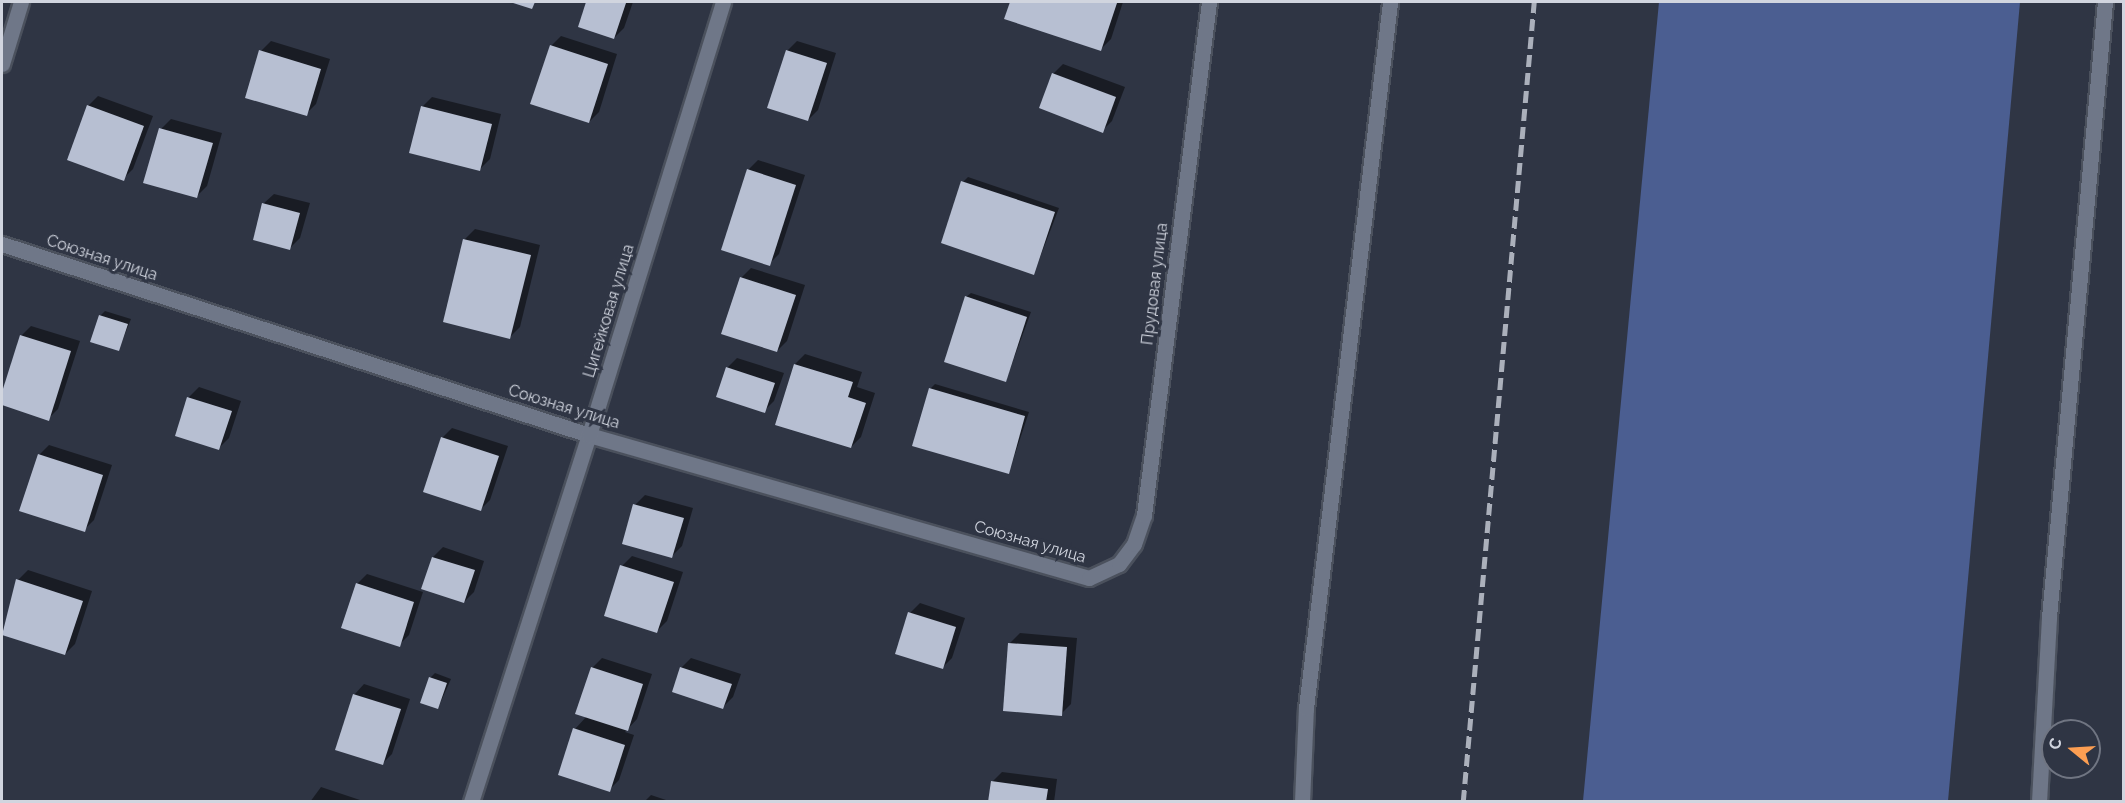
<!DOCTYPE html>
<meta charset="utf-8">
<style>
body{margin:0}
#map{position:relative;width:2125px;height:803px;overflow:hidden;background:#2f3544;font-family:Raleway,sans-serif}
div>[style]{position:absolute}
.forest>*{inset:0;background:#4b5e91}
.shadow>*{inset:0;background:#0007}
.building>*{inset:0;background:#b7bfd2}
.roads{filter:drop-shadow(2px 0 #4b515d) drop-shadow(-2px 0 #4b515d) drop-shadow(0 2px #4b515d) drop-shadow(0 -2px #4b515d)}
.lane>*{height:15px;margin:-7.5px;padding:0 7.5px;transform-origin:7.5px;border-radius:7.5px;background:#6f7788}
.street>*{height:15px;margin:-7.5px;padding:0 7.5px;transform-origin:7.5px;border-radius:7.5px;background:#6f7788}
.rail>*{height:4.5px;margin-top:-2.25px;transform-origin:0;background:repeating-linear-gradient(90deg,#abb0bb 0 12px,transparent 0 18px)}
span{translate:-50% -50%;white-space:nowrap;text-align:center;line-height:1.15;-webkit-text-stroke:6px #2f3544;paint-order:stroke}
.street-label{font-size:16px;color:#d1d5df}
.frame{position:absolute;inset:0;border:3px solid #d1d5df;pointer-events:none}
.north{position:absolute;left:2041px;top:719px;width:60px;height:60px;box-sizing:border-box;background:#2f3544;border:2px solid #707582;border-radius:50%;rotate:288deg;font-size:16px;font-weight:700;line-height:24px;text-align:center;color:#d1d5df}
.north::after{content:'';display:block;margin:auto;width:21px;height:27px;background:#fc9e52;clip-path:polygon(50% 0,100% 100%,50% 72%,0 100%)}
</style>
<div id="map">
<div class="forest">
<div style="clip-path:polygon(1659px 2px,2020px 2px,1948px 801px,1583px 801px)"></div>
</div>
<div class="shadow">
<div style="clip-path:polygon(588px 2px,633px 2px,624px 28px,614px 38px,580px 26px)"></div>
<div style="clip-path:polygon(1012px 2px,1123px 2px,1111px 39px,1101px 49px,1006px 18px)"></div>
<div style="clip-path:polygon(561px 36px,617px 54px,599px 112px,589px 122px,551px 46px)"></div>
<div style="clip-path:polygon(271px 41px,330px 59px,316px 104px,306px 114px,261px 51px)"></div>
<div style="clip-path:polygon(797px 41px,836px 53px,818px 110px,808px 120px,787px 51px)"></div>
<div style="clip-path:polygon(1063px 64px,1125px 87px,1112px 121px,1102px 131px,1053px 74px)"></div>
<div style="clip-path:polygon(98px 96px,153px 116px,133px 169px,123px 179px,88px 106px)"></div>
<div style="clip-path:polygon(432px 97px,501px 114px,490px 159px,480px 169px,422px 107px)"></div>
<div style="clip-path:polygon(171px 119px,222px 133px,207px 186px,197px 196px,161px 129px)"></div>
<div style="clip-path:polygon(758px 160px,805px 175px,779px 254px,769px 264px,748px 170px)"></div>
<div style="clip-path:polygon(968px 177px,1059px 208px,1034px 273px,963px 182px)"></div>
<div style="clip-path:polygon(274px 194px,310px 203px,300px 238px,290px 248px,263px 204px)"></div>
<div style="clip-path:polygon(475px 229px,540px 245px,520px 327px,510px 337px,445px 321px,465px 239px)"></div>
<div style="clip-path:polygon(751px 268px,805px 285px,787px 341px,777px 351px,741px 278px)"></div>
<div style="clip-path:polygon(971px 293px,1031px 312px,1006px 380px,966px 297px)"></div>
<div style="clip-path:polygon(105px 311px,131px 319px,119px 349px,100px 316px)"></div>
<div style="clip-path:polygon(31px 326px,80px 341px,58px 409px,48px 419px,2px 404px,21px 336px)"></div>
<div style="clip-path:polygon(805px 354px,862px 372px,857px 387px,875px 393px,861px 437px,851px 447px,795px 364px)"></div>
<div style="clip-path:polygon(737px 358px,784px 373px,774px 401px,764px 411px,727px 368px)"></div>
<div style="clip-path:polygon(935px 384px,1029px 412px,1009px 472px,930px 389px)"></div>
<div style="clip-path:polygon(199px 387px,241px 401px,229px 438px,219px 448px,177px 435px,189px 397px)"></div>
<div style="clip-path:polygon(452px 428px,508px 446px,490px 500px,480px 510px,442px 438px)"></div>
<div style="clip-path:polygon(49px 445px,112px 465px,94px 520px,84px 530px,39px 455px)"></div>
<div style="clip-path:polygon(645px 495px,693px 508px,682px 546px,672px 556px,635px 505px)"></div>
<div style="clip-path:polygon(443px 547px,484px 561px,474px 592px,464px 602px,433px 557px)"></div>
<div style="clip-path:polygon(632px 556px,683px 572px,667px 621px,657px 631px,622px 566px)"></div>
<div style="clip-path:polygon(28px 570px,92px 591px,75px 644px,65px 654px,2px 633px,18px 580px)"></div>
<div style="clip-path:polygon(367px 574px,423px 592px,409px 635px,399px 645px,357px 584px)"></div>
<div style="clip-path:polygon(920px 603px,965px 618px,952px 658px,942px 668px,910px 613px)"></div>
<div style="clip-path:polygon(1020px 633px,1077px 638px,1071px 704px,1061px 714px,1010px 643px)"></div>
<div style="clip-path:polygon(602px 658px,652px 674px,637px 719px,625px 732px,634px 735px,619px 780px,609px 790px,575px 729px,587px 716px,592px 668px)"></div>
<div style="clip-path:polygon(691px 658px,741px 674px,733px 697px,723px 707px,681px 668px)"></div>
<div style="clip-path:polygon(435px 673px,451px 679px,438px 708px,430px 678px)"></div>
<div style="clip-path:polygon(364px 684px,410px 699px,392px 754px,382px 764px,354px 695px)"></div>
<div style="clip-path:polygon(1002px 772px,1057px 779px,1054px 802px,989px 802px,992px 782px)"></div>
<div style="clip-path:polygon(321px 787px,366px 802px,310px 802px)"></div>
<div style="clip-path:polygon(651px 795px,672px 802px,644px 802px)"></div>
</div>
<div class="building">
<div style="clip-path:polygon(510px 2px,535px 2px,532px 9px)"></div>
<div style="clip-path:polygon(586px 2px,626px 3px,614px 39px,578px 27px)"></div>
<div style="clip-path:polygon(1010px 2px,1111px 2px,1117px 3px,1101px 51px,1004px 19px)"></div>
<div style="clip-path:polygon(550px 45px,608px 64px,589px 123px,530px 104px)"></div>
<div style="clip-path:polygon(259px 50px,321px 69px,307px 116px,245px 98px)"></div>
<div style="clip-path:polygon(786px 50px,827px 63px,808px 121px,767px 108px)"></div>
<div style="clip-path:polygon(1052px 73px,1116px 97px,1103px 133px,1039px 108px)"></div>
<div style="clip-path:polygon(87px 105px,144px 126px,124px 181px,67px 160px)"></div>
<div style="clip-path:polygon(421px 106px,492px 124px,480px 171px,409px 153px)"></div>
<div style="clip-path:polygon(159px 128px,213px 143px,197px 198px,143px 183px)"></div>
<div style="clip-path:polygon(747px 169px,796px 185px,770px 266px,721px 250px)"></div>
<div style="clip-path:polygon(961px 181px,1055px 212px,1034px 275px,941px 243px)"></div>
<div style="clip-path:polygon(262px 203px,300px 213px,290px 250px,253px 240px)"></div>
<div style="clip-path:polygon(463px 239px,531px 255px,510px 339px,443px 322px)"></div>
<div style="clip-path:polygon(740px 277px,796px 295px,777px 352px,721px 334px)"></div>
<div style="clip-path:polygon(965px 296px,1027px 317px,1006px 382px,944px 362px)"></div>
<div style="clip-path:polygon(99px 315px,128px 324px,119px 351px,90px 342px)"></div>
<div style="clip-path:polygon(20px 335px,71px 351px,49px 421px,2px 405px,2px 392px)"></div>
<div style="clip-path:polygon(794px 364px,853px 382px,848px 397px,866px 403px,851px 448px,775px 425px)"></div>
<div style="clip-path:polygon(726px 367px,775px 383px,765px 413px,716px 397px)"></div>
<div style="clip-path:polygon(929px 388px,1025px 416px,1009px 474px,912px 446px)"></div>
<div style="clip-path:polygon(187px 397px,232px 411px,219px 450px,175px 436px)"></div>
<div style="clip-path:polygon(441px 437px,499px 456px,481px 511px,423px 492px)"></div>
<div style="clip-path:polygon(38px 454px,103px 475px,85px 532px,19px 511px)"></div>
<div style="clip-path:polygon(633px 504px,684px 518px,672px 558px,622px 544px)"></div>
<div style="clip-path:polygon(432px 557px,475px 570px,464px 603px,421px 589px)"></div>
<div style="clip-path:polygon(620px 565px,674px 582px,657px 633px,604px 616px)"></div>
<div style="clip-path:polygon(16px 579px,83px 601px,65px 655px,2px 635px)"></div>
<div style="clip-path:polygon(356px 583px,414px 602px,400px 647px,341px 628px)"></div>
<div style="clip-path:polygon(908px 612px,956px 627px,943px 669px,895px 654px)"></div>
<div style="clip-path:polygon(1008px 643px,1067px 647px,1062px 716px,1003px 711px)"></div>
<div style="clip-path:polygon(591px 667px,643px 684px,628px 731px,575px 714px)"></div>
<div style="clip-path:polygon(680px 667px,732px 684px,723px 709px,672px 692px)"></div>
<div style="clip-path:polygon(429px 677px,447px 683px,438px 709px,420px 703px)"></div>
<div style="clip-path:polygon(353px 694px,401px 709px,383px 765px,335px 750px)"></div>
<div style="clip-path:polygon(573px 728px,625px 745px,610px 792px,558px 775px)"></div>
<div style="clip-path:polygon(991px 781px,1048px 789px,1046px 802px,988px 802px)"></div>
</div>
<div class="roads">
<div class="lane">
<div style="left:1302px;top:802px;width:94px;rotate:-87.6deg"></div>
<div style="left:1306px;top:708px;width:711px;rotate:-83.21deg"></div>
<div style="left:2039px;top:802px;width:185px;rotate:-86.9deg"></div>
<div style="left:2049px;top:617px;width:618px;rotate:-84.8deg"></div>
</div>
<div class="street">
<div style="left:2px;top:64px;width:65px;rotate:-73deg"></div>
<div style="left:2px;top:244px;width:617px;rotate:18.02deg"></div>
<div style="left:589px;top:435px;width:520px;rotate:15.96deg"></div>
<div style="left:1089px;top:578px;width:33px;rotate:-25deg"></div>
<div style="left:1119px;top:564px;width:25px;rotate:-53deg"></div>
<div style="left:1134px;top:544px;width:31px;rotate:-71deg"></div>
<div style="left:1144px;top:515px;width:517px;rotate:-82.78deg"></div>
<div style="left:471px;top:802px;width:386px;rotate:-72.2deg"></div>
<div style="left:589px;top:435px;width:453px;rotate:-72.8deg"></div>
</div>
</div>
<div class="rail">
<div style="left:1463px;top:802px;width:803px;rotate:-84.93deg"></div>
</div>
<div class="street-label">
<span style="left:102px;top:258px;rotate:18deg">Союзная улица</span>
<span style="left:1155px;top:284px;rotate:-83deg">Прудовая улица</span>
<span style="left:609px;top:311px;rotate:-73deg">Цигейковая улица</span>
<span style="left:564px;top:407px;rotate:17deg">Союзная улица</span>
<span style="left:1030px;top:542px;rotate:16deg">Союзная улица</span>
</div>
<div class="frame"></div>
<div class="north">С</div>
</div>
